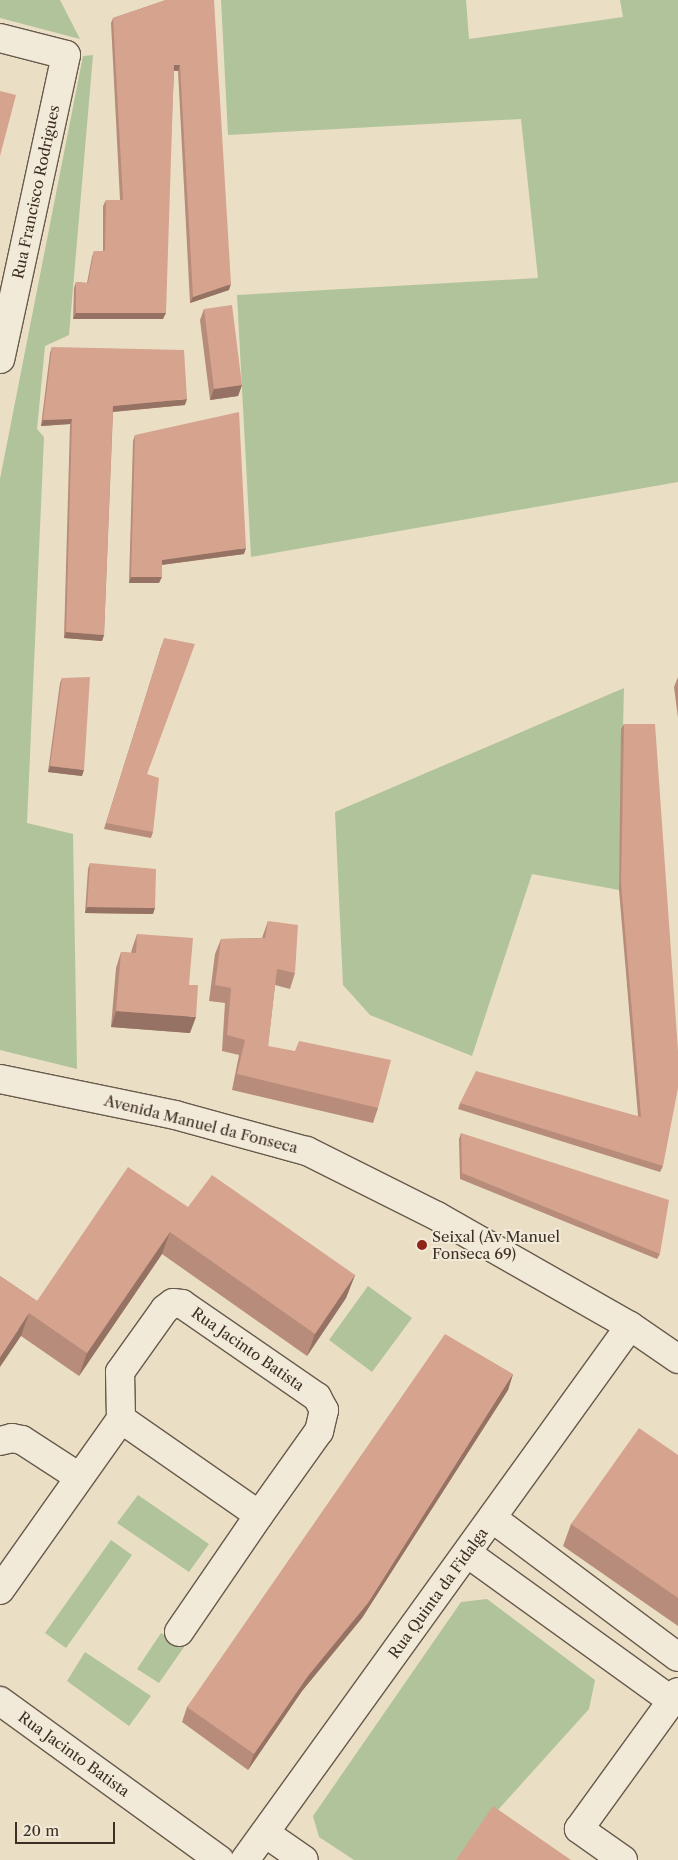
<!DOCTYPE html>
<style>
body{margin:0}
#map{position:relative;width:678px;height:1860px;overflow:hidden;background:#eadfc4;font-family:"Libre Caslon Text",serif}
div>[style]{position:absolute}
.green>*{inset:0;background:#b0c39a}
.roads{filter:drop-shadow(1px 0 #695a4c) drop-shadow(-1px 0 #695a4c) drop-shadow(0 1px #695a4c) drop-shadow(0 -1px #695a4c)}
.minor>*{height:28px;margin:-14px;padding:0 14px;transform-origin:14px;border-radius:14px;background:#f1ead9}
.wall>*{inset:0;background:#b78c7a}
.shaded-wall>*{inset:0;background:#957263}
.building>*{inset:0;background:#d5a38e}
.dots>*{width:14px;height:14px;translate:-50% -50%;box-sizing:border-box;border:2px solid #f1ead9;border-radius:50%}
span{translate:-50% -50%;white-space:nowrap;text-align:center;line-height:1.15;-webkit-text-stroke:4px #f1ead9;paint-order:stroke}
.street-label{font-size:15px;color:#3e2e24}
.poi-label{font-size:15px;color:#3e2e24}
.left{translate:0 -50%;text-align:left}
.scale{position:absolute;left:15px;top:1822px;width:100px;height:22px;box-sizing:border-box;border:2px solid #3e2e24;border-top:0;padding-left:6px;font-size:15px;line-height:18px;white-space:nowrap;color:#3e2e24;-webkit-text-stroke:4px #f1ead9;paint-order:stroke}
</style>
<div id="map">
<div class="green">
<div style="clip-path:polygon(0 0,60px 0,80px 39px,0 18px)"></div>
<div style="clip-path:polygon(221px 0,466px 0,469px 39px,623px 17px,620px 0,678px 0,678px 482px,251px 557px,237px 295px,538px 278px,521px 119px,228px 135px)"></div>
<div style="clip-path:polygon(93px 55px,69px 335px,45px 346px,37px 429px,44px 437px,27px 823px,73px 834px,77px 1069px,0 1050px,0 479px,83px 56px)"></div>
<div style="clip-path:polygon(624px 688px,619px 890px,532px 874px,472px 1056px,370px 1015px,343px 985px,335px 812px)"></div>
<div style="clip-path:polygon(368px 1286px,412px 1318px,372px 1372px,329px 1340px)"></div>
<div style="clip-path:polygon(138px 1495px,209px 1544px,189px 1572px,117px 1523px)"></div>
<div style="clip-path:polygon(111px 1540px,132px 1555px,66px 1648px,45px 1633px)"></div>
<div style="clip-path:polygon(487px 1599px,595px 1680px,589px 1709px,488px 1821px,461px 1860px,354px 1860px,319px 1837px,313px 1816px,461px 1602px)"></div>
<div style="clip-path:polygon(161px 1633px,184px 1647px,159px 1683px,137px 1669px)"></div>
<div style="clip-path:polygon(85px 1652px,151px 1696px,129px 1726px,67px 1681px)"></div>
</div>
<div class="roads">
<div class="minor">
<div style="left:0;top:38px;width:68px;rotate:14.4deg"></div>
<div style="left:66px;top:55px;width:311px;rotate:102.2deg"></div>
<div style="left:0;top:1079px;width:179px;rotate:11.6deg"></div>
<div style="left:175px;top:1115px;width:137px;rotate:15.3deg"></div>
<div style="left:307px;top:1151px;width:145px;rotate:26.6deg"></div>
<div style="left:437px;top:1216px;width:222px;rotate:29.7deg"></div>
<div style="left:630px;top:1326px;width:58px;rotate:34.5deg"></div>
<div style="left:173px;top:1303px;width:9px;rotate:6deg"></div>
<div style="left:182px;top:1304px;width:164px;rotate:34.6deg"></div>
<div style="left:317px;top:1397px;width:15px;rotate:62deg"></div>
<div style="left:324px;top:1410px;width:22px;rotate:103deg"></div>
<div style="left:319px;top:1431px;width:103px;rotate:125.5deg"></div>
<div style="left:259px;top:1515px;width:168px;rotate:-145.2deg"></div>
<div style="left:121px;top:1419px;width:47px;rotate:-91.2deg"></div>
<div style="left:120px;top:1372px;width:77px;rotate:-54.5deg"></div>
<div style="left:165px;top:1309px;width:10px;rotate:-37deg"></div>
<div style="left:0;top:1441px;width:12px;rotate:-14deg"></div>
<div style="left:12px;top:1438px;width:10px;rotate:11deg"></div>
<div style="left:22px;top:1440px;width:68px;rotate:33deg"></div>
<div style="left:492px;top:1518px;width:232px;rotate:36.8deg"></div>
<div style="left:467px;top:1553px;width:253px;rotate:35.8deg"></div>
<div style="left:0;top:1590px;width:209px;rotate:-54.7deg"></div>
<div style="left:179px;top:1632px;width:142px;rotate:-55.6deg"></div>
<div style="left:0;top:1701px;width:271px;rotate:35.9deg"></div>
<div style="left:265px;top:1833px;width:47px;rotate:34.7deg"></div>
<div style="left:245px;top:1860px;width:658px;rotate:-54.21deg"></div>
<div style="left:623px;top:1860px;width:54px;rotate:-144.8deg"></div>
<div style="left:579px;top:1829px;width:169px;rotate:-54.1deg"></div>
</div>
</div>
<div class="wall">
<div style="clip-path:polygon(166px 0,229px 290px,190px 303px,178px 71px,174px 71px,163px 319px,73px 319px,74px 288px,76px 282px,87px 283px,92px 257px,94px 251px,103px 251px,103px 206px,106px 200px,120px 200px,111px 23px,113px 18px)"></div>
<div style="clip-path:polygon(204px 309px,242px 385px,238px 396px,210px 400px,200px 320px)"></div>
<div style="clip-path:polygon(52px 347px,185px 405px,113px 412px,104px 635px,102px 641px,64px 638px,70px 424px,41px 426px,50px 353px)"></div>
<div style="clip-path:polygon(135px 435px,244px 554px,162px 565px,159px 583px,129px 583px,133px 441px)"></div>
<div style="clip-path:polygon(162px 644px,147px 774px,153px 832px,151px 838px,104px 829px)"></div>
<div style="clip-path:polygon(678px 677px,678px 718px,674px 687px)"></div>
<div style="clip-path:polygon(62px 678px,82px 776px,48px 772px,60px 683px)"></div>
<div style="clip-path:polygon(624px 724px,663px 1166px,660px 1172px,458px 1109px,460px 1103px,638px 1116px,619px 890px,621px 729px)"></div>
<div style="clip-path:polygon(90px 863px,153px 914px,85px 913px,88px 869px)"></div>
<div style="clip-path:polygon(268px 921px,295px 973px,290px 989px,275px 985px,268px 1046px,378px 1108px,373px 1123px,232px 1090px,239px 1055px,222px 1051px,225px 1003px,209px 1001px,215px 954px,221px 939px,262px 938px)"></div>
<div style="clip-path:polygon(137px 934px,189px 985px,190px 1033px,111px 1027px,116px 968px,121px 952px,131px 953px,132px 949px)"></div>
<div style="clip-path:polygon(461px 1133px,660px 1254px,657px 1259px,460px 1179px,459px 1139px)"></div>
<div style="clip-path:polygon(188px 1207px,355px 1275px,346px 1298px,307px 1356px,162px 1254px,79px 1376px,21px 1336px,0 1276px,37px 1301px)"></div>
<div style="clip-path:polygon(513px 1374px,508px 1390px,362px 1618px,302px 1691px,248px 1770px,182px 1722px,187px 1707px)"></div>
<div style="clip-path:polygon(678px 1455px,678px 1626px,563px 1546px,571px 1524px)"></div>
</div>
<div class="shaded-wall">
<div style="clip-path:polygon(174px 65px,180px 65px,178px 71px,172px 70px)"></div>
<div style="clip-path:polygon(231px 284px,229px 290px,190px 303px,193px 297px)"></div>
<div style="clip-path:polygon(76px 313px,166px 313px,163px 319px,73px 319px)"></div>
<div style="clip-path:polygon(242px 385px,238px 396px,210px 400px,214px 389px)"></div>
<div style="clip-path:polygon(187px 399px,185px 405px,111px 412px,113px 406px)"></div>
<div style="clip-path:polygon(72px 419px,70px 424px,41px 426px,43px 420px)"></div>
<div style="clip-path:polygon(246px 548px,244px 554px,160px 565px,162px 560px)"></div>
<div style="clip-path:polygon(131px 577px,162px 577px,159px 583px,129px 583px)"></div>
<div style="clip-path:polygon(66px 632px,104px 635px,102px 641px,64px 638px)"></div>
<div style="clip-path:polygon(50px 766px,84px 770px,82px 776px,48px 772px)"></div>
<div style="clip-path:polygon(87px 907px,155px 908px,153px 914px,85px 913px)"></div>
<div style="clip-path:polygon(116px 1011px,196px 1017px,190px 1033px,111px 1027px)"></div>
<div style="clip-path:polygon(170px 1232px,162px 1254px,79px 1376px,87px 1353px)"></div>
<div style="clip-path:polygon(355px 1275px,346px 1298px,307px 1356px,315px 1334px)"></div>
<div style="clip-path:polygon(29px 1313px,21px 1336px,0 1367px,0 1357px)"></div>
<div style="clip-path:polygon(513px 1374px,508px 1390px,362px 1618px,302px 1691px,248px 1770px,254px 1754px)"></div>
</div>
<div class="building">
<div style="clip-path:polygon(166px 0,214px 0,231px 284px,193px 297px,180px 65px,174px 65px,166px 313px,76px 313px,76px 282px,88px 283px,94px 251px,105px 251px,106px 200px,123px 200px,113px 18px)"></div>
<div style="clip-path:polygon(0 91px,16px 95px,0 156px)"></div>
<div style="clip-path:polygon(232px 305px,242px 385px,214px 389px,204px 309px)"></div>
<div style="clip-path:polygon(52px 347px,184px 350px,187px 399px,113px 406px,104px 635px,66px 632px,72px 419px,43px 420px)"></div>
<div style="clip-path:polygon(239px 412px,246px 548px,162px 560px,162px 577px,131px 577px,135px 435px)"></div>
<div style="clip-path:polygon(164px 638px,195px 644px,147px 774px,159px 778px,153px 832px,106px 823px)"></div>
<div style="clip-path:polygon(90px 677px,84px 770px,50px 766px,62px 678px)"></div>
<div style="clip-path:polygon(624px 724px,655px 724px,678px 1051px,678px 1088px,663px 1166px,460px 1103px,476px 1071px,641px 1117px,621px 884px)"></div>
<div style="clip-path:polygon(90px 863px,156px 869px,155px 908px,87px 907px)"></div>
<div style="clip-path:polygon(268px 921px,298px 925px,295px 973px,277px 969px,268px 1046px,295px 1051px,299px 1041px,391px 1060px,378px 1108px,237px 1074px,245px 1040px,227px 1035px,231px 988px,215px 985px,221px 939px,265px 938px)"></div>
<div style="clip-path:polygon(137px 934px,193px 938px,189px 985px,198px 985px,196px 1017px,116px 1011px,121px 952px,136px 953px)"></div>
<div style="clip-path:polygon(461px 1133px,669px 1200px,660px 1254px,462px 1173px)"></div>
<div style="clip-path:polygon(128px 1167px,188px 1207px,212px 1175px,355px 1275px,315px 1334px,170px 1232px,87px 1353px,29px 1313px,0 1357px,0 1276px,37px 1301px)"></div>
<div style="clip-path:polygon(445px 1334px,513px 1374px,368px 1603px,308px 1676px,254px 1754px,187px 1707px)"></div>
<div style="clip-path:polygon(639px 1428px,678px 1455px,678px 1598px,571px 1524px)"></div>
<div style="clip-path:polygon(493px 1806px,571px 1860px,456px 1860px)"></div>
</div>
<div class="dots">
<div style="left:422px;top:1245px;background:#8f2418"></div>
</div>
<div class="street-label">
<span style="left:36px;top:192px;rotate:-78deg">Rua Francisco Rodrigues</span>
<span style="left:201px;top:1124px;rotate:14deg">Avenida Manuel da Fonseca</span>
<span style="left:248px;top:1349px;rotate:35deg">Rua Jacinto Batista</span>
<span style="left:438px;top:1593px;rotate:-54deg">Rua Quinta da Fidalga</span>
<span style="left:74px;top:1754px;rotate:36deg">Rua Jacinto Batista</span>
</div>
<div class="poi-label">
<span class="left" style="left:432px;top:1245px">Seixal (Av Manuel<br>Fonseca 69)</span>
</div>
<div class="scale">20 m</div>
</div>
